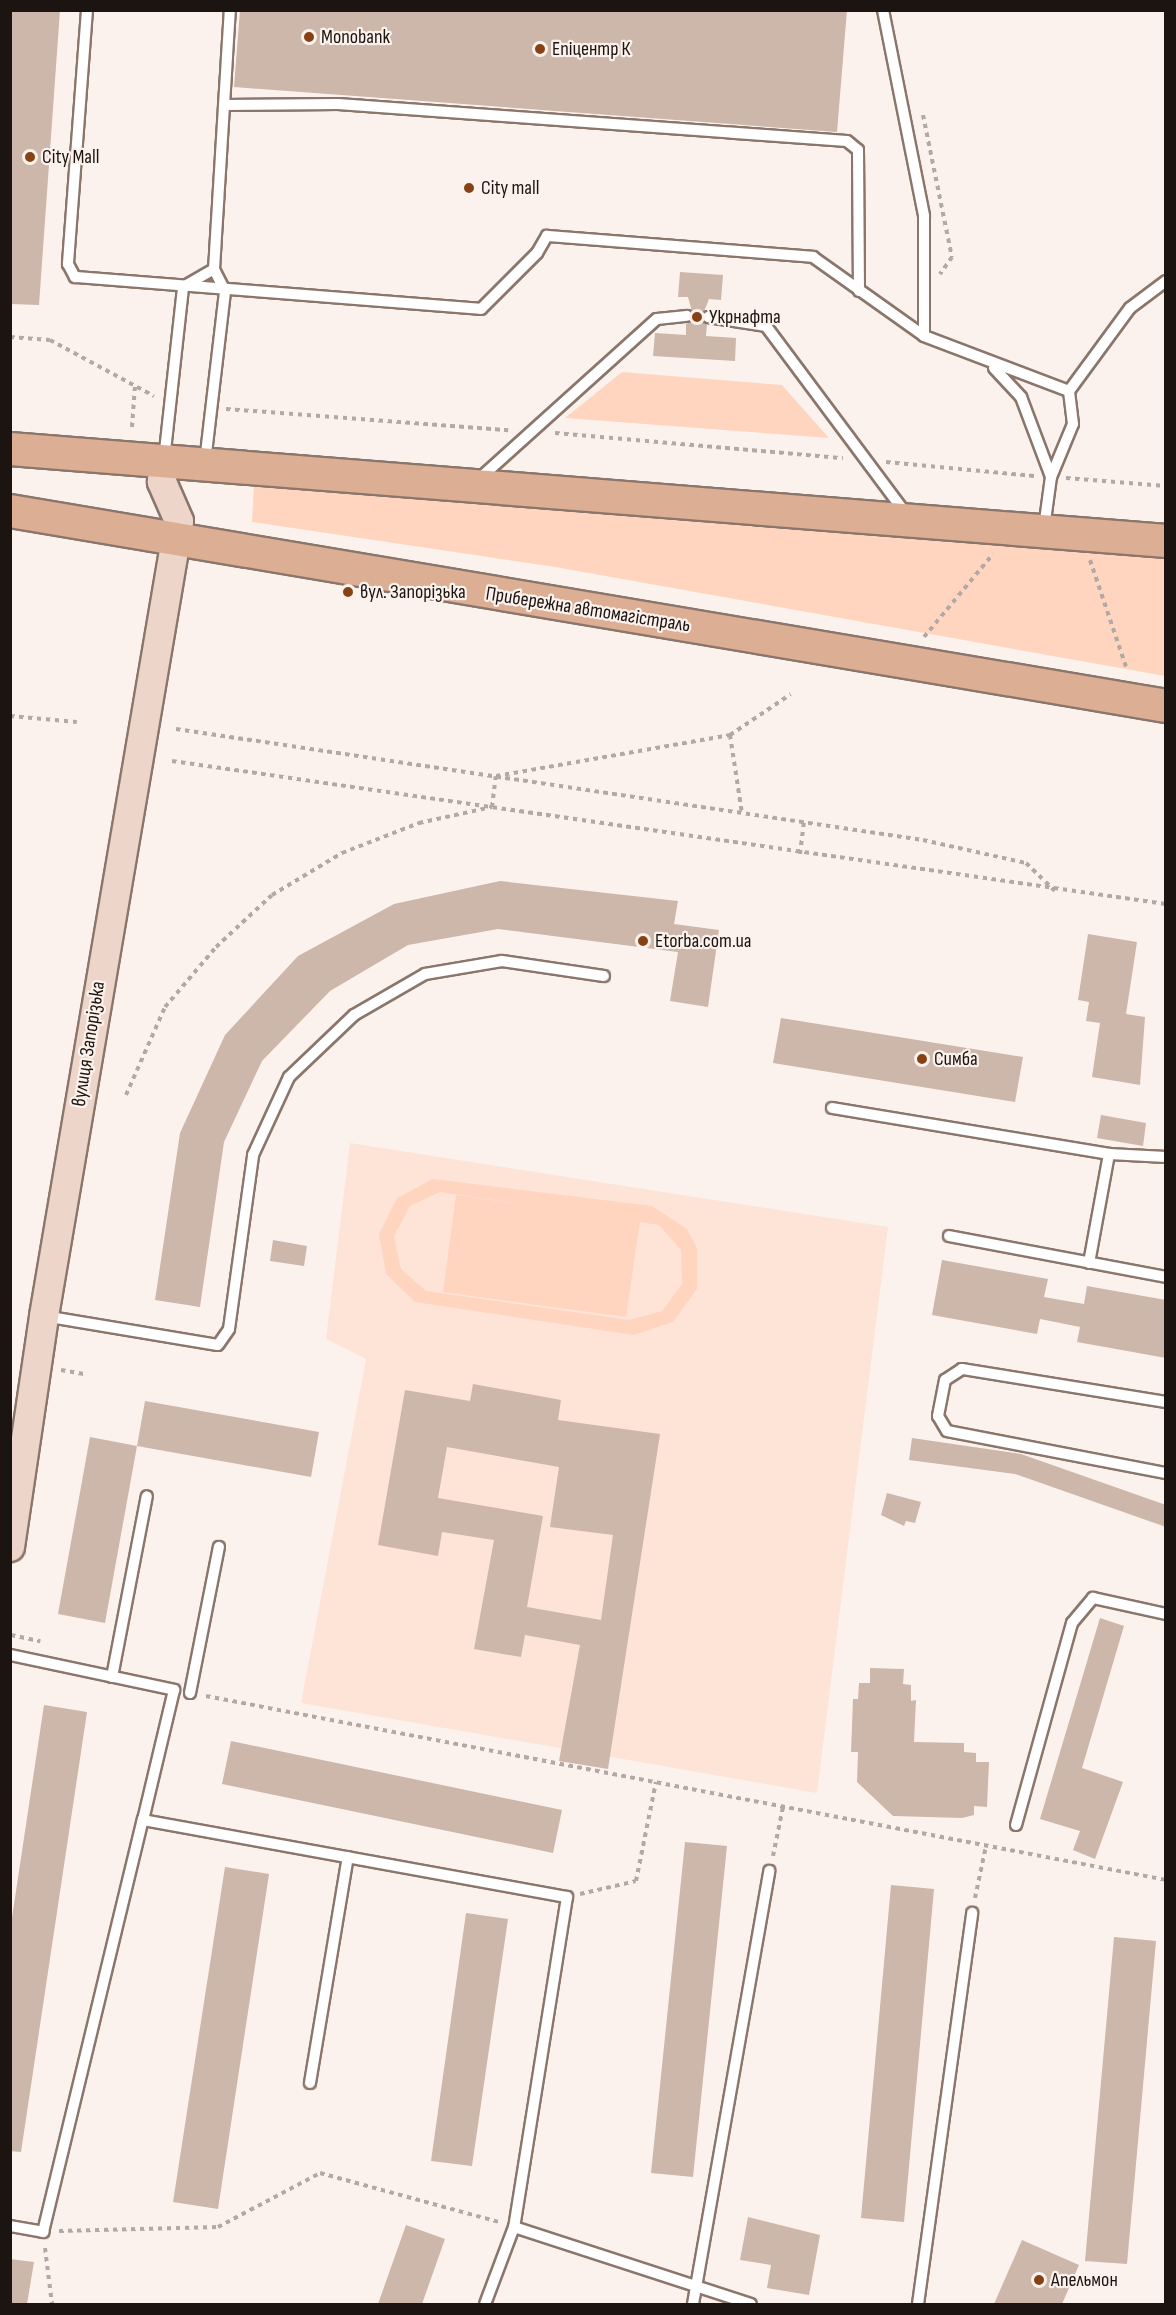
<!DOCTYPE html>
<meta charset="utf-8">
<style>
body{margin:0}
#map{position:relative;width:1176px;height:2315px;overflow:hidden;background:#fcf2ed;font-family:"Sofia Sans Condensed",sans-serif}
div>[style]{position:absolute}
.built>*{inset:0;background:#fde4d7}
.green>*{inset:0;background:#ffd5bf}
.building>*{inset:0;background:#cdb6aa}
.path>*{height:4px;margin-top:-2px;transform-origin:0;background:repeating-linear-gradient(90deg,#b2a8a4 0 4.5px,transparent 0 9px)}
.roads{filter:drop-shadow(2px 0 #8b766b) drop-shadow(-2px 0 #8b766b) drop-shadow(0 2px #8b766b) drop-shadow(0 -2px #8b766b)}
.lane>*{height:10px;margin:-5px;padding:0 5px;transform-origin:5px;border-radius:5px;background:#fff}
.secondary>*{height:28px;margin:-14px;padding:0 14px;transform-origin:14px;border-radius:14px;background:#edd6c9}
.primary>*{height:32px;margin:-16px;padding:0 16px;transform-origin:16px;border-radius:16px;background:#dcae94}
.dots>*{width:16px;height:16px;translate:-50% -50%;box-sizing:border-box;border:3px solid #fcf2ed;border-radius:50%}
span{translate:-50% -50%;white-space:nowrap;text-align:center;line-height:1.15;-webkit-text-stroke:4.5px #fcf2ed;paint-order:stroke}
.poi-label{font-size:20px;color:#1c1410}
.left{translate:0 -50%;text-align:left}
.street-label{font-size:20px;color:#1c1410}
.frame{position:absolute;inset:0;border:12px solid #1c1410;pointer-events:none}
</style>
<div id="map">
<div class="built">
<div style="clip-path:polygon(350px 1143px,888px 1227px,817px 1793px,301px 1703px,366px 1359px,326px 1339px)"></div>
</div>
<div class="green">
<div style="clip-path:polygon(622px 372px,782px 385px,829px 438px,565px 418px)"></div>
<div style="clip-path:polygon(254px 482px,1165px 559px,1165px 676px,555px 567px,252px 522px)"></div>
<div style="clip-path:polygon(evenodd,433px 1179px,652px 1206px,687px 1229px,697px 1248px,697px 1289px,673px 1322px,634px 1335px,415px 1302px,386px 1274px,379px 1234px,397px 1198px,433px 1179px,440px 1192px,659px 1225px,681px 1250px,682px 1284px,662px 1311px,629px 1320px,426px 1291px,401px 1269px,394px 1236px,410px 1206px,440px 1192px)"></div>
<div style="clip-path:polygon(456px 1195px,640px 1221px,626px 1317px,443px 1292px)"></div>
</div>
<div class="building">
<div style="clip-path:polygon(10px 10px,60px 10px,39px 305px,10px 304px)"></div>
<div style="clip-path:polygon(240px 10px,847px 10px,837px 132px,234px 87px)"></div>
<div style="clip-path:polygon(680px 272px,723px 275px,721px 300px,709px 299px,701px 319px,707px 324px,706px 336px,736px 338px,735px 361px,653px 356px,655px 333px,686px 335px,686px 324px,694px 319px,688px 297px,678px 297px)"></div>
<div style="clip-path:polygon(500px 881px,678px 901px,674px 924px,719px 930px,708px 1007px,670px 1001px,678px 952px,498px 929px,408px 945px,330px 991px,262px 1061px,224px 1142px,200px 1307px,155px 1300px,180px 1133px,225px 1035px,298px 956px,394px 904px)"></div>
<div style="clip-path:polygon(1088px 934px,1137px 942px,1126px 1014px,1145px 1017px,1140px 1085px,1092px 1077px,1100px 1023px,1086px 1021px,1089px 1002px,1078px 1000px)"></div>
<div style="clip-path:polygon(781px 1018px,1023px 1057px,1015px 1102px,773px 1063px)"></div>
<div style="clip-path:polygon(1101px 1115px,1146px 1123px,1143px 1146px,1097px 1138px)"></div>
<div style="clip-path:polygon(273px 1240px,307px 1246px,304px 1266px,270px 1261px)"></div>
<div style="clip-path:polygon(942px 1260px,1048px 1279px,1044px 1297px,1084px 1304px,1087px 1286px,1166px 1300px,1166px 1358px,1077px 1342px,1080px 1327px,1040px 1319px,1037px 1334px,932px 1315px)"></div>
<div style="clip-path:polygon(evenodd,473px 1384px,561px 1400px,558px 1420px,660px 1434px,608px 1769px,559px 1761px,580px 1645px,525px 1635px,521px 1657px,474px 1649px,494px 1540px,442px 1532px,438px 1556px,378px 1545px,405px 1390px,470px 1401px,473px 1384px,447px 1447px,559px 1467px,550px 1527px,613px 1535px,601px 1620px,527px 1607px,543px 1516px,438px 1498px,447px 1447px)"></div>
<div style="clip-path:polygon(145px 1401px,319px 1432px,311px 1477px,137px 1446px)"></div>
<div style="clip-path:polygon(90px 1437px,137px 1446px,105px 1623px,58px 1614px)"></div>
<div style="clip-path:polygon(912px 1438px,1021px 1454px,1166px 1505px,1166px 1527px,1015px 1474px,909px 1460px)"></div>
<div style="clip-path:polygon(887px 1493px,921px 1502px,915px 1523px,906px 1521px,904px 1526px,881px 1515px)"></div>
<div style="clip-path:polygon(1100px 1618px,1124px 1626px,1082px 1768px,1123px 1782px,1095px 1859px,1073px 1850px,1080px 1831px,1040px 1819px)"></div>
<div style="clip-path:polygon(870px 1668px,904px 1669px,903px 1684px,911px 1685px,911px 1701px,916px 1700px,914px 1742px,964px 1743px,964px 1752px,976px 1753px,976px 1762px,989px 1762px,987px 1807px,974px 1806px,974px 1815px,962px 1818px,893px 1816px,857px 1782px,858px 1752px,851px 1752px,853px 1699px,858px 1699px,859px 1683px,870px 1683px)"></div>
<div style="clip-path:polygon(44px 1705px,87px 1712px,21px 2152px,10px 2151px,10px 1931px)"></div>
<div style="clip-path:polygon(231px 1741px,562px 1810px,553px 1853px,222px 1784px)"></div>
<div style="clip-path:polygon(685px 1842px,727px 1846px,693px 2177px,651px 2173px)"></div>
<div style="clip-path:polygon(225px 1867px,269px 1874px,218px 2209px,173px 2202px)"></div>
<div style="clip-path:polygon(891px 1885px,934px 1889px,904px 2222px,861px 2218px)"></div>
<div style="clip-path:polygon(466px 1913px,508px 1919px,472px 2166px,431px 2161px)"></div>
<div style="clip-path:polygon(1114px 1937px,1156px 1941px,1127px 2264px,1085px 2261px)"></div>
<div style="clip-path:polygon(748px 2217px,820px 2235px,809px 2295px,767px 2288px,771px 2265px,740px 2260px)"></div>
<div style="clip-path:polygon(406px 2225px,445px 2239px,422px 2304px,378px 2304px)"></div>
<div style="clip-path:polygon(1022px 2240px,1079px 2265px,1062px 2304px,994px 2304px)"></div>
<div style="clip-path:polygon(10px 2259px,34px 2262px,27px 2304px,10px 2304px)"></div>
</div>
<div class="path">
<div style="left:923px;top:115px;width:145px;rotate:78.5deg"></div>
<div style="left:952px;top:257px;width:21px;rotate:125deg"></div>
<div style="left:10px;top:337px;width:40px;rotate:4.3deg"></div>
<div style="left:50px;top:340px;width:118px;rotate:28.3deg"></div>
<div style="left:226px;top:409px;width:283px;rotate:4.3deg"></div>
<div style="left:132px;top:427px;width:41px;rotate:-85.8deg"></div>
<div style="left:555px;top:433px;width:289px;rotate:5deg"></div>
<div style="left:886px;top:462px;width:149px;rotate:5.4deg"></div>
<div style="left:1066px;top:478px;width:100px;rotate:4.6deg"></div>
<div style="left:1090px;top:560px;width:116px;rotate:71.4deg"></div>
<div style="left:924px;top:637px;width:108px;rotate:-50.3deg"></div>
<div style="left:10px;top:716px;width:67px;rotate:5.1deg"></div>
<div style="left:176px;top:729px;width:755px;rotate:8.45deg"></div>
<div style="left:923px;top:840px;width:106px;rotate:12.6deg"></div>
<div style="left:1026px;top:863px;width:40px;rotate:44deg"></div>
<div style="left:730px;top:735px;width:79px;rotate:81.3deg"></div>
<div style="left:172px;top:761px;width:1004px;rotate:8.19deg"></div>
<div style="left:800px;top:854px;width:32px;rotate:-83deg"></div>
<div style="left:126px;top:1095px;width:96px;rotate:-66.1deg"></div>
<div style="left:165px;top:1007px;width:79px;rotate:-49.6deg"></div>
<div style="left:216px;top:947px;width:76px;rotate:-42.9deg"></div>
<div style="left:272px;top:895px;width:82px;rotate:-31deg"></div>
<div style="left:342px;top:853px;width:83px;rotate:-21.3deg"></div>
<div style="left:419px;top:823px;width:75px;rotate:-12.4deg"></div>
<div style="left:492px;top:807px;width:31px;rotate:-83deg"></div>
<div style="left:496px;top:776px;width:238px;rotate:-9.9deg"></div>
<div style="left:730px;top:735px;width:73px;rotate:-33.9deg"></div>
<div style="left:61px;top:1370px;width:23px;rotate:10deg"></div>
<div style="left:11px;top:1635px;width:30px;rotate:12deg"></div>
<div style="left:206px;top:1696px;width:977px;rotate:10.85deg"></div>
<div style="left:773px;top:1856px;width:50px;rotate:-78.5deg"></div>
<div style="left:580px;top:1894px;width:57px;rotate:-13.1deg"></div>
<div style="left:636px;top:1881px;width:101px;rotate:-78.6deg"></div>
<div style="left:975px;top:1898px;width:53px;rotate:-78.1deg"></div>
<div style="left:59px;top:2231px;width:159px;rotate:-1.4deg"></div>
<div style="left:218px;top:2227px;width:115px;rotate:-27.9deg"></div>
<div style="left:320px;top:2173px;width:186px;rotate:15.3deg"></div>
<div style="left:45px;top:2248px;width:56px;rotate:82.9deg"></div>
</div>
<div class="roads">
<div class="lane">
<div style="left:87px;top:10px;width:255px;rotate:94.3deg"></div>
<div style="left:68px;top:264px;width:15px;rotate:62deg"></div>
<div style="left:75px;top:277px;width:407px;rotate:4.5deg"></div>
<div style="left:481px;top:309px;width:79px;rotate:-45deg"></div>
<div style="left:537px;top:253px;width:20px;rotate:-60deg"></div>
<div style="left:547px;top:236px;width:267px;rotate:4.5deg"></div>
<div style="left:813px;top:257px;width:136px;rotate:35.4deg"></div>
<div style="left:883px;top:10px;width:210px;rotate:78.7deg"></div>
<div style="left:924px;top:216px;width:120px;rotate:90deg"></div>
<div style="left:924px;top:336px;width:155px;rotate:20.8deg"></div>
<div style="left:224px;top:105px;width:114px;rotate:-0.5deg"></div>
<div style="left:338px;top:104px;width:510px;rotate:4.16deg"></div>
<div style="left:847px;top:141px;width:14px;rotate:39deg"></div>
<div style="left:858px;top:150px;width:141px;rotate:89.6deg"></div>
<div style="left:708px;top:317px;width:59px;rotate:8.8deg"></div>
<div style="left:766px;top:326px;width:236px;rotate:53.3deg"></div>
<div style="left:994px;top:368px;width:40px;rotate:47deg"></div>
<div style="left:1021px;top:397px;width:85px;rotate:69.4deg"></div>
<div style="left:164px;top:460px;width:174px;rotate:-83.7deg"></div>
<div style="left:183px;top:287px;width:36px;rotate:-30deg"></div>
<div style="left:205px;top:462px;width:172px;rotate:-83.3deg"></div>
<div style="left:225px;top:291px;width:25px;rotate:-117deg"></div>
<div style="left:214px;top:269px;width:259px;rotate:-86.5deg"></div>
<div style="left:479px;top:479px;width:239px;rotate:-42deg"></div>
<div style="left:657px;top:319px;width:30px;rotate:-6deg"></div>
<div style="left:1044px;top:528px;width:51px;rotate:-82.2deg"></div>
<div style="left:1051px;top:477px;width:57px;rotate:-67.5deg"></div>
<div style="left:1073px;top:424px;width:33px;rotate:-97deg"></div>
<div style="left:1069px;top:391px;width:103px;rotate:-53.7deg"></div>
<div style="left:1130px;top:308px;width:45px;rotate:-36.9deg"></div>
<div style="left:832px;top:1108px;width:281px;rotate:9.4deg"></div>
<div style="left:949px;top:1236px;width:221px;rotate:10.7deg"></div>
<div style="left:1089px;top:1263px;width:111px;rotate:-79.6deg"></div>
<div style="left:1109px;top:1154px;width:57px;rotate:3deg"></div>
<div style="left:44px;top:1316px;width:176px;rotate:9.5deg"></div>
<div style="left:218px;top:1345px;width:19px;rotate:-55deg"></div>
<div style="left:229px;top:1329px;width:176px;rotate:-82.1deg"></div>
<div style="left:253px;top:1155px;width:86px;rotate:-65.2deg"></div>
<div style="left:289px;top:1077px;width:90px;rotate:-43.6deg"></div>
<div style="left:354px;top:1015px;width:82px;rotate:-30deg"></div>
<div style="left:425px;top:974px;width:78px;rotate:-9.6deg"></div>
<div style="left:502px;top:961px;width:103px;rotate:8.4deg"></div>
<div style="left:1166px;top:1402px;width:207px;rotate:-170.8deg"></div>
<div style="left:962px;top:1369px;width:20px;rotate:147deg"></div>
<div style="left:945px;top:1380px;width:37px;rotate:101deg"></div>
<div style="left:938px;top:1416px;width:17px;rotate:59deg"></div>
<div style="left:947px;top:1431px;width:223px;rotate:10.9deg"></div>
<div style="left:10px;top:1655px;width:168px;rotate:12deg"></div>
<div style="left:174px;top:1690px;width:134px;rotate:103.4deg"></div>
<div style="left:112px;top:1677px;width:184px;rotate:-79.1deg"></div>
<div style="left:190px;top:1693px;width:149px;rotate:-78.8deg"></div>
<div style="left:1016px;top:1825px;width:210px;rotate:-74.5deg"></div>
<div style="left:1072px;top:1623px;width:33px;rotate:-50deg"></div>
<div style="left:1093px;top:1598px;width:75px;rotate:12.4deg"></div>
<div style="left:310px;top:2083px;width:229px;rotate:-80.5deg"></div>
<div style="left:10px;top:2226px;width:34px;rotate:10deg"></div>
<div style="left:43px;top:2232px;width:424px;rotate:-76.4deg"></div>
<div style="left:143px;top:1820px;width:431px;rotate:10.3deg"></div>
<div style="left:567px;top:1897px;width:334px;rotate:99.1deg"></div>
<div style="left:514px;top:2227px;width:82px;rotate:110.6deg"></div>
<div style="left:514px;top:2227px;width:249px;rotate:18deg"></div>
<div style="left:693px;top:2304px;width:440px;rotate:-80deg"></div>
<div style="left:918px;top:2304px;width:395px;rotate:-82.1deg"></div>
</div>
<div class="secondary">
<div style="left:10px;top:1547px;width:233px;rotate:-81.6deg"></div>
<div style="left:44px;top:1316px;width:806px;rotate:-80.36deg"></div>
<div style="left:179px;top:521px;width:43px;rotate:-113.6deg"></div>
<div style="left:162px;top:482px;width:21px;rotate:-87deg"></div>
</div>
<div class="primary">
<div style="left:10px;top:449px;width:1160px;rotate:4.55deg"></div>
<div style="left:10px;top:511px;width:1172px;rotate:9.57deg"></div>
</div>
</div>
<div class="dots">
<div style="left:309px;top:37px;background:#864215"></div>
<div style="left:540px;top:49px;background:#864215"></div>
<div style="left:30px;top:157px;background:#864215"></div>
<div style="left:469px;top:188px;background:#864215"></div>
<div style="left:697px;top:317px;background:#864215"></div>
<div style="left:348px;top:592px;background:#864215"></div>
<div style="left:643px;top:941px;background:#864215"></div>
<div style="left:922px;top:1059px;background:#864215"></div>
<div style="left:1039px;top:2280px;background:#864215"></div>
</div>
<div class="poi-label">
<span class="left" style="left:321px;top:37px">Monobank</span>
<span class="left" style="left:552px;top:49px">Епіцентр К</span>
<span class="left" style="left:42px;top:157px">City Mall</span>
<span class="left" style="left:481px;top:188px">City mall</span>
<span class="left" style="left:709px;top:317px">Укрнафта</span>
<span class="left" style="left:360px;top:592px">вул. Запорізька</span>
<span class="left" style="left:655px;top:941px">Etorba.com.ua</span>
<span class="left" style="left:934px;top:1059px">Симба</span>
<span class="left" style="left:1051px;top:2280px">Апельмон</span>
</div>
<div class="street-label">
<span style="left:588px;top:610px;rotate:9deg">Прибережна автомагістраль</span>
<span style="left:89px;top:1044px;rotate:-81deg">вулиця Запорізька</span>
</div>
<div class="frame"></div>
</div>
